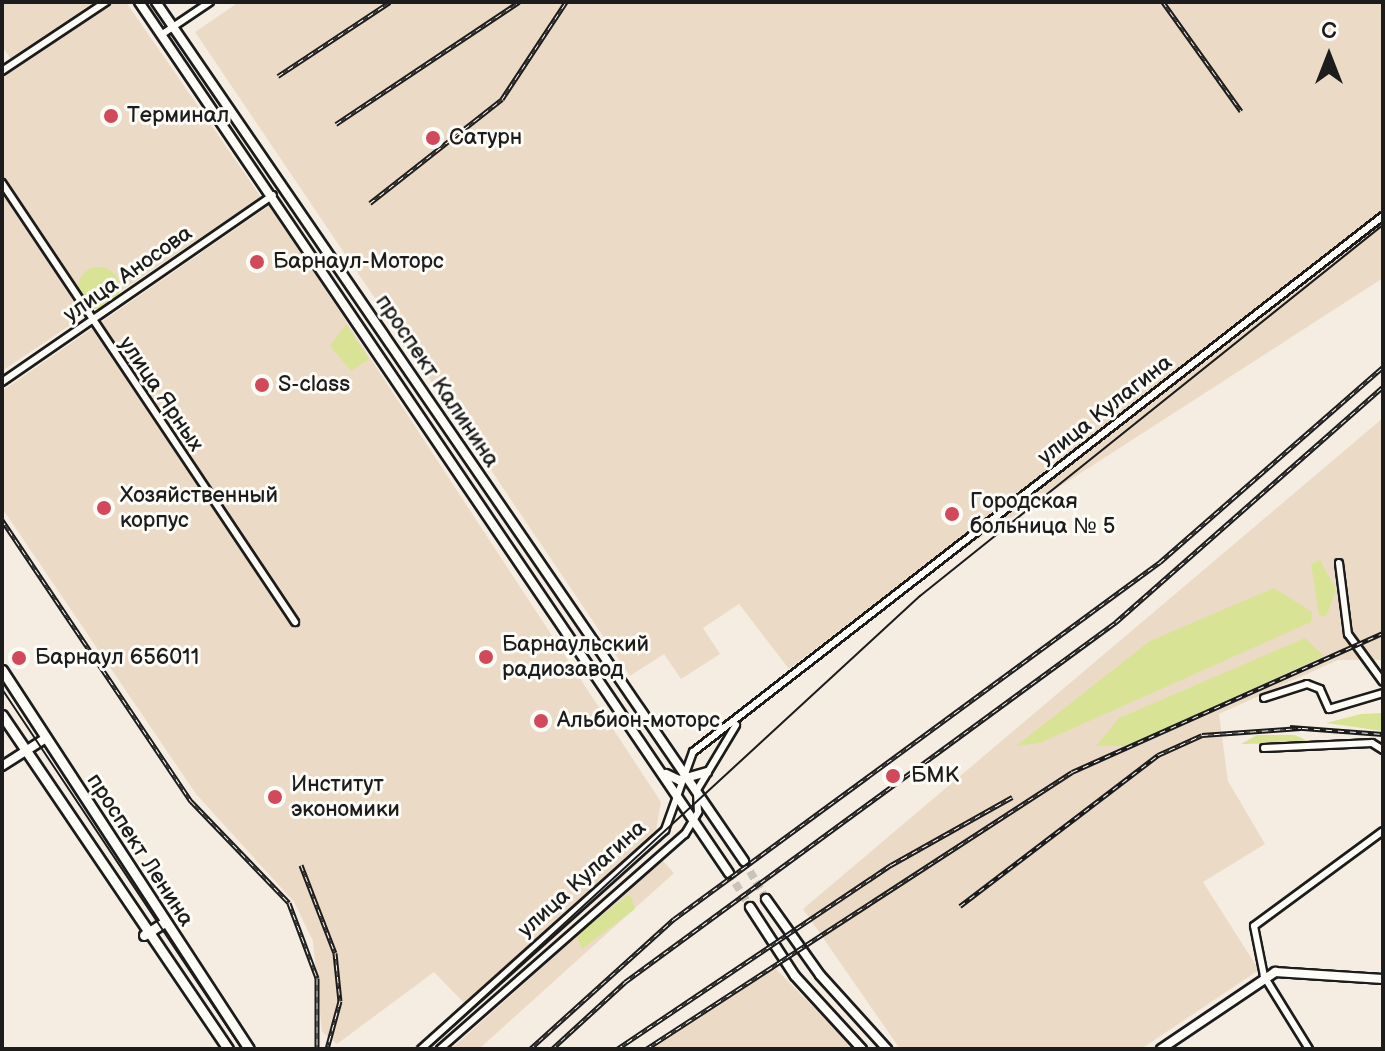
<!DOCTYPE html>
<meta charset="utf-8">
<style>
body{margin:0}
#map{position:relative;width:1385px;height:1051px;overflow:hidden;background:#f5ede1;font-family:"Balsamiq Sans",sans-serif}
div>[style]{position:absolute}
.built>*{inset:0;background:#ebdbc6}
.green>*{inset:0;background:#d8e396}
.round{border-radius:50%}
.secondary-tunnel>*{height:8px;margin-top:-4px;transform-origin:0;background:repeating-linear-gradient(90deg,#cac3ba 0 8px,transparent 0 12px)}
.roads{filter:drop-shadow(2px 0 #1c1c1c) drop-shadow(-2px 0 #1c1c1c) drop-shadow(0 2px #1c1c1c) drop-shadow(0 -2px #1c1c1c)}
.street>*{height:6px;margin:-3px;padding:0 3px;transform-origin:3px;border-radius:3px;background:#fdfcf7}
.secondary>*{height:8px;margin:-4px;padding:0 4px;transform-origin:4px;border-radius:4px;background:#fdfcf7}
.primary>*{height:9px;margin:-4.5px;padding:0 4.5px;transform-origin:4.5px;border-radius:4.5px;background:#fdfcf7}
.tram>*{height:2px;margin:-1px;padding:0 1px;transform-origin:1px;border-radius:1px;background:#1c1c1c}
.rail>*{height:5px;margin-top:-2.5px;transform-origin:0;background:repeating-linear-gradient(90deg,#fdfcf7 0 6px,#1c1c1c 0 12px);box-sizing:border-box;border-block:2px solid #1c1c1c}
.dots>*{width:22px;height:22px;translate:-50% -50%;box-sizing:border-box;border:4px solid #fdfcf7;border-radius:50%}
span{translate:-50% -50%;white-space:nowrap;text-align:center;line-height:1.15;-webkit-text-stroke:6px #fdfcf7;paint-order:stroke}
.poi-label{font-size:22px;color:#1c1c1c}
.left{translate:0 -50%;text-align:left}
.street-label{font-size:22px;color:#1c1c1c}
.frame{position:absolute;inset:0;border:4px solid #1c1c1c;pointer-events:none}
.north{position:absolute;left:1289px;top:16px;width:80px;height:80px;-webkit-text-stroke:6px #fdfcf7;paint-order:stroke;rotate:0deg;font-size:22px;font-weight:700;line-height:32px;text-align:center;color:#1c1c1c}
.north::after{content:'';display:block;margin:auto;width:28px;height:36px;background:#1c1c1c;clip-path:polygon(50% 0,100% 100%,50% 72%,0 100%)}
</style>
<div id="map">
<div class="built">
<div style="clip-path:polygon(2px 2px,96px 2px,11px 59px,2px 46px)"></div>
<div style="clip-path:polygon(115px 2px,126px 2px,261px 197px,2px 371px,2px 78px)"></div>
<div style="clip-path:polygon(239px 2px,1383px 2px,1383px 278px,853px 620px,789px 669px,739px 604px,703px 628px,720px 654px,681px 679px,664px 654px,630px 676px,195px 32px)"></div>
<div style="clip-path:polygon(270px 205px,661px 802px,656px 830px,465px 1004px,434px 972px,337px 1044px,322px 1032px,313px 941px,294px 902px,196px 794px,2px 508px,2px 391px)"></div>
<div style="clip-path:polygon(1383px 418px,1383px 660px,1338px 660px,1219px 714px,1228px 781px,1265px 844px,1203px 882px,1259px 970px,1141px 1049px,900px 1049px,803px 909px)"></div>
<div style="clip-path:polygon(662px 860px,674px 873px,479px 1049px,451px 1049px)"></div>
<div style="clip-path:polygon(775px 968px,855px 1049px,650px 1049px)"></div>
</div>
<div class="green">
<div class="round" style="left:78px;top:267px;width:42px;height:42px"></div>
<div style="clip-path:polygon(346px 324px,369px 359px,351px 371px,330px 346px)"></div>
<div style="clip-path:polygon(1320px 560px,1336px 590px,1326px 617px,1319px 615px,1311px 564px)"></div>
<div style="clip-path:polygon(1274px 588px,1312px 612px,1311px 622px,1040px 743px,1016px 746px,1150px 641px)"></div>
<div style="clip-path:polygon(1305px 638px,1324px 656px,1128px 746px,1096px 746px,1119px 718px)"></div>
<div style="clip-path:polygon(1383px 713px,1383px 731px,1326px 723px,1361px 714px)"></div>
<div style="clip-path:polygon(1257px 735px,1295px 735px,1312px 743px,1241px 744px)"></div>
<div style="clip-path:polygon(630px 894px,635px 909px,582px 949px,576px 935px)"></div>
</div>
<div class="secondary-tunnel">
<div style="left:744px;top:861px;width:44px;rotate:59.9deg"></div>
<div style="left:729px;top:873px;width:40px;rotate:58deg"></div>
</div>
<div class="roads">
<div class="street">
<div style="left:161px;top:35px;width:59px;rotate:-34deg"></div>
<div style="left:2px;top:71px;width:125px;rotate:-33.6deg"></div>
<div style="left:2px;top:183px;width:528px;rotate:56.28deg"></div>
<div style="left:2px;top:382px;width:329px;rotate:-34.6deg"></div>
<div style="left:1339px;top:563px;width:72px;rotate:82.8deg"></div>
<div style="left:1348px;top:634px;width:59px;rotate:53.9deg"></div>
<div style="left:1264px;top:698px;width:45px;rotate:-18deg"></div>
<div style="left:1307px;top:684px;width:14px;rotate:21deg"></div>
<div style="left:1320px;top:689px;width:22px;rotate:66deg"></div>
<div style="left:1329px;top:709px;width:56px;rotate:-16.5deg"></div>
<div style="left:1264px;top:748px;width:108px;rotate:-2.7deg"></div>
<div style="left:1372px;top:743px;width:13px;rotate:32deg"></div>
<div style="left:421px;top:1049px;width:328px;rotate:-41.9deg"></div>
<div style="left:665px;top:830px;width:83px;rotate:-70.3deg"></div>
<div style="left:693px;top:752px;width:874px;rotate:-37.84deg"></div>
<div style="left:440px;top:1049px;width:326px;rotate:-41.3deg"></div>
<div style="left:685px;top:834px;width:26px;rotate:-59deg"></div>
<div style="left:698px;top:812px;width:22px;rotate:-93deg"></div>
<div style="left:697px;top:790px;width:76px;rotate:-59deg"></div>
<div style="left:1309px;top:1049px;width:86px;rotate:-121.7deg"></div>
<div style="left:1264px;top:976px;width:51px;rotate:-101.3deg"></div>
<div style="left:1254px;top:926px;width:160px;rotate:-36.4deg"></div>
</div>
<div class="secondary">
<div style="left:139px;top:2px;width:1052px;rotate:55.89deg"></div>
<div style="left:156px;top:2px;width:1041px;rotate:55.61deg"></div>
<div style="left:2px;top:766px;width:52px;rotate:-32.5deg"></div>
<div style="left:666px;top:774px;width:14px;rotate:25deg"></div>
<div style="left:679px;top:780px;width:29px;rotate:-16deg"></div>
<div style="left:766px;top:899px;width:93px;rotate:54.6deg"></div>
<div style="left:820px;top:975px;width:100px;rotate:47.8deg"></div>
<div style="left:750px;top:907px;width:82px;rotate:56.9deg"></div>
<div style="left:795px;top:976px;width:99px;rotate:47.5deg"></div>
<div style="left:1161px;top:1049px;width:138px;rotate:-34deg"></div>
<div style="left:1275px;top:972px;width:108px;rotate:3.7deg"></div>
</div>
<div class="primary">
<div style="left:2px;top:670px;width:452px;rotate:56.9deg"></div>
<div style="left:2px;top:715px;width:403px;rotate:55.9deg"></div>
<div style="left:144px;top:935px;width:25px;rotate:-32deg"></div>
</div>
</div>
<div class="tram">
<div style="left:2px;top:689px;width:433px;rotate:56.3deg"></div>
<div style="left:428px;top:1049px;width:669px;rotate:-42.64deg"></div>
<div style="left:920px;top:596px;width:593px;rotate:-38.71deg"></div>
</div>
<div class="rail">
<div style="left:1163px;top:2px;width:134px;rotate:54.4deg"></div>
<div style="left:278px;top:76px;width:134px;rotate:-33.5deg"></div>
<div style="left:336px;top:124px;width:220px;rotate:-33.7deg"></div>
<div style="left:370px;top:203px;width:168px;rotate:-38.2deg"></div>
<div style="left:502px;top:99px;width:116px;rotate:-56.6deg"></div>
<div style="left:2px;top:520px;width:339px;rotate:56.1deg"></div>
<div style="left:191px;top:801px;width:141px;rotate:46.1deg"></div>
<div style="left:289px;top:903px;width:80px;rotate:69.5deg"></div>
<div style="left:317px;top:978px;width:71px;rotate:90deg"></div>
<div style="left:1290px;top:727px;width:93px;rotate:4.3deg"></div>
<div style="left:301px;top:865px;width:94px;rotate:68.9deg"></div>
<div style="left:335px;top:953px;width:48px;rotate:84.1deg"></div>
<div style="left:340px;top:1001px;width:50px;rotate:105.2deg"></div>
<div style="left:960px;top:906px;width:249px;rotate:-37.3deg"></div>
<div style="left:1158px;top:755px;width:48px;rotate:-24.4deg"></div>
<div style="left:1202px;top:735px;width:99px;rotate:-4deg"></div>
<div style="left:530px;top:1049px;width:194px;rotate:-42.1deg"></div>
<div style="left:674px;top:919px;width:603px;rotate:-36.3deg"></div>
<div style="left:1160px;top:562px;width:296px;rotate:-41.2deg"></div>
<div style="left:552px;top:1049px;width:99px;rotate:-42.5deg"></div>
<div style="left:625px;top:982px;width:609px;rotate:-36.25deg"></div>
<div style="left:1116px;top:622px;width:356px;rotate:-41.4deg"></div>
<div style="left:617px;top:1049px;width:330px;rotate:-33.9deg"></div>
<div style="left:891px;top:865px;width:139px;rotate:-29.3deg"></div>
<div style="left:646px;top:1049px;width:508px;rotate:-33.03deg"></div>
<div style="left:1072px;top:772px;width:341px;rotate:-24.1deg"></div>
</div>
<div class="dots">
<div style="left:111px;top:116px;background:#d1495b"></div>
<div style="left:433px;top:138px;background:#d1495b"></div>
<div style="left:257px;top:262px;background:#d1495b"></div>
<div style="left:262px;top:385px;background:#d1495b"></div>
<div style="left:104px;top:508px;background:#d1495b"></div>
<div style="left:952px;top:514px;background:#d1495b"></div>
<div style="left:486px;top:657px;background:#d1495b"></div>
<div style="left:19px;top:658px;background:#d1495b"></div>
<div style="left:541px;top:721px;background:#d1495b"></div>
<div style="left:893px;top:776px;background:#d1495b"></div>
<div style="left:275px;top:797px;background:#d1495b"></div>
</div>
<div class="poi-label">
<span class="left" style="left:127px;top:116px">Терминал</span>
<span class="left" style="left:449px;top:138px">Сатурн</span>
<span class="left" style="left:273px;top:262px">Барнаул-Моторс</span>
<span class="left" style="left:278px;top:385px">S-class</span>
<span class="left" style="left:120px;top:508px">Хозяйственный<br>корпус</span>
<span class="left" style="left:970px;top:514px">Городская<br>больница № 5</span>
<span class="left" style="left:502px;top:657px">Барнаульский<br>радиозавод</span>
<span class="left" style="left:35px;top:658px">Барнаул 656011</span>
<span class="left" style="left:557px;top:721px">Альбион-моторс</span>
<span class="left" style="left:911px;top:776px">БМК</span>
<span class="left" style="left:291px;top:797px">Институт<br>экономики</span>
</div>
<div class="street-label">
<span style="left:128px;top:274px;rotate:-35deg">улица Аносова</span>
<span style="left:437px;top:381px;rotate:56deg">проспект Калинина</span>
<span style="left:161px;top:394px;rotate:56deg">улица Ярных</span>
<span style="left:1105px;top:410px;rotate:-38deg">улица Кулагина</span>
<span style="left:140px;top:850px;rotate:57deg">проспект Ленина</span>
<span style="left:582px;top:879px;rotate:-42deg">улица Кулагина</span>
</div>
<div class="frame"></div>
<div class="north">С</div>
</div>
